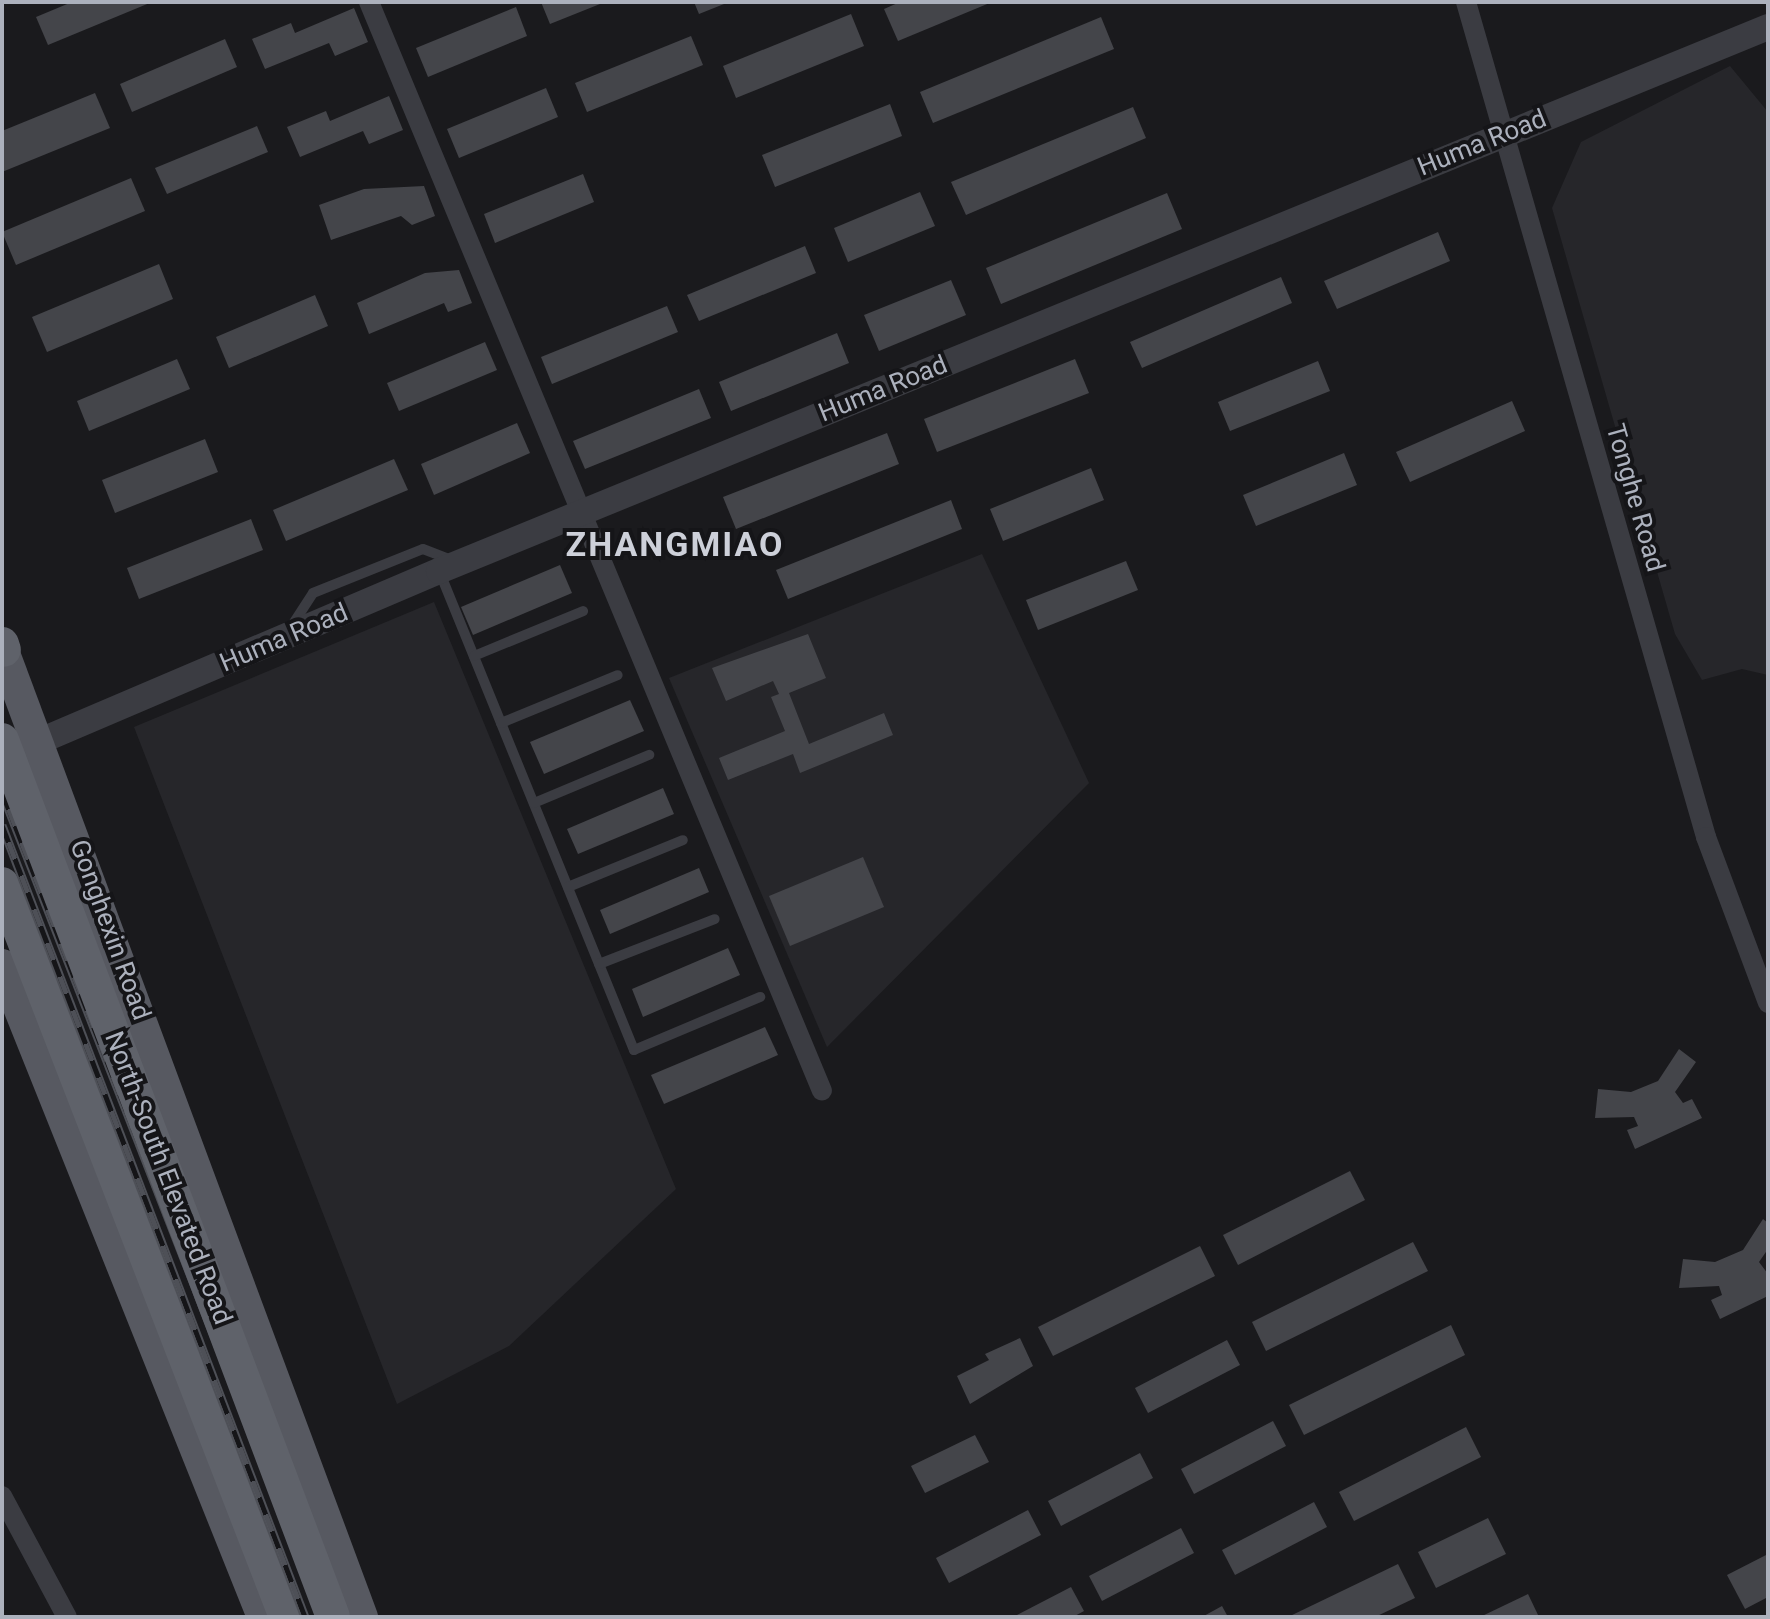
<!DOCTYPE html>
<style>
body{margin:0}
#map{position:relative;width:1770px;height:1619px;overflow:hidden;background:#1a1a1d;font-family:Roboto,sans-serif}
div>[style]{position:absolute}
.built>*{inset:0;background:#26262a}
.building>*{inset:0;background:#44454a}
.service>*{height:10px;margin:-5px;padding:0 5px;transform-origin:5px;border-radius:5px;background:#3b3c42}
.minor>*{height:20px;margin:-10px;padding:0 10px;transform-origin:10px;border-radius:10px;background:#3b3c42}
.tertiary>*{height:26px;margin:-13px;padding:0 13px;transform-origin:13px;border-radius:13px;background:#3b3c42}
.primary>*{height:32px;margin:-16px;padding:0 16px;transform-origin:16px;border-radius:16px;background:#575961}
.trunk>*{height:34px;margin:-17px;padding:0 17px;transform-origin:17px;border-radius:17px;background:#5f626a}
.rail>*{height:9px;margin-top:-4.5px;transform-origin:0;background:repeating-linear-gradient(90deg,#151518 0 18px,#4e5057 0 36px);box-sizing:border-box;border-block:2px solid #4e5057}
.trunk-bridge>*{height:34px;margin:-17px;padding:0 17px;transform-origin:17px;border-radius:17px;background:#5f626a}
span{translate:-50% -50%;white-space:nowrap;text-align:center;line-height:1.15;-webkit-text-stroke:8px #151518;paint-order:stroke}
.street-label{font-size:26px;color:#acb1bd}
.district-label{font-size:34px;color:#cdd0d9;font-weight:700;letter-spacing:2px}
.frame{position:absolute;inset:0;border:4px solid #acb1bd;pointer-events:none}
</style>
<div id="map">
<div class="built">
<div style="clip-path:polygon(1730px 66px,1768px 112px,1768px 675px,1742px 669px,1702px 680px,1675px 634px,1552px 208px,1581px 142px)"></div>
<div style="clip-path:polygon(982px 554px,1089px 783px,827px 1047px,669px 678px)"></div>
<div style="clip-path:polygon(434px 602px,676px 1189px,509px 1346px,397px 1404px,134px 727px)"></div>
</div>
<div class="building">
<div style="clip-path:polygon(72px 2px,152px 2px,48px 45px,36px 17px)"></div>
<div style="clip-path:polygon(541px 2px,605px 2px,550px 24px)"></div>
<div style="clip-path:polygon(694px 2px,729px 2px,699px 14px)"></div>
<div style="clip-path:polygon(900px 2px,992px 2px,898px 41px,884px 9px)"></div>
<div style="clip-path:polygon(516px 7px,527px 36px,428px 77px,416px 48px)"></div>
<div style="clip-path:polygon(354px 8px,368px 42px,335px 56px,329px 43px,265px 69px,252px 39px,291px 23px,295px 33px)"></div>
<div style="clip-path:polygon(851px 14px,864px 46px,736px 98px,723px 66px)"></div>
<div style="clip-path:polygon(1101px 17px,1114px 49px,933px 123px,920px 92px)"></div>
<div style="clip-path:polygon(691px 36px,703px 65px,587px 112px,575px 83px)"></div>
<div style="clip-path:polygon(225px 39px,237px 67px,132px 112px,120px 84px)"></div>
<div style="clip-path:polygon(546px 88px,558px 117px,459px 158px,447px 129px)"></div>
<div style="clip-path:polygon(95px 93px,110px 128px,2px 172px,2px 131px)"></div>
<div style="clip-path:polygon(389px 96px,403px 130px,369px 144px,363px 131px,300px 157px,287px 127px,326px 111px,330px 121px)"></div>
<div style="clip-path:polygon(890px 104px,902px 136px,775px 187px,762px 155px)"></div>
<div style="clip-path:polygon(1133px 107px,1146px 138px,966px 215px,951px 182px)"></div>
<div style="clip-path:polygon(257px 126px,268px 152px,167px 194px,155px 168px)"></div>
<div style="clip-path:polygon(583px 174px,594px 202px,495px 243px,484px 214px)"></div>
<div style="clip-path:polygon(131px 178px,145px 211px,16px 265px,2px 232px)"></div>
<div style="clip-path:polygon(424px 186px,435px 216px,412px 225px,401px 216px,331px 240px,319px 205px,364px 189px)"></div>
<div style="clip-path:polygon(920px 192px,935px 226px,848px 262px,834px 228px)"></div>
<div style="clip-path:polygon(1167px 193px,1182px 229px,1001px 304px,986px 268px)"></div>
<div style="clip-path:polygon(1438px 232px,1450px 261px,1337px 309px,1324px 281px)"></div>
<div style="clip-path:polygon(805px 246px,816px 273px,699px 321px,687px 295px)"></div>
<div style="clip-path:polygon(159px 264px,173px 299px,47px 352px,32px 317px)"></div>
<div style="clip-path:polygon(459px 270px,472px 303px,448px 312px,444px 303px,369px 334px,357px 303px,425px 273px)"></div>
<div style="clip-path:polygon(1281px 277px,1292px 303px,1142px 368px,1130px 342px)"></div>
<div style="clip-path:polygon(951px 280px,966px 315px,879px 351px,864px 315px)"></div>
<div style="clip-path:polygon(315px 295px,328px 326px,229px 368px,216px 337px)"></div>
<div style="clip-path:polygon(667px 306px,678px 332px,552px 384px,541px 357px)"></div>
<div style="clip-path:polygon(837px 333px,849px 363px,731px 411px,719px 382px)"></div>
<div style="clip-path:polygon(485px 342px,497px 370px,399px 411px,387px 383px)"></div>
<div style="clip-path:polygon(177px 359px,190px 389px,89px 431px,77px 401px)"></div>
<div style="clip-path:polygon(1075px 359px,1089px 393px,937px 452px,924px 419px)"></div>
<div style="clip-path:polygon(1318px 361px,1330px 391px,1230px 431px,1218px 402px)"></div>
<div style="clip-path:polygon(699px 389px,711px 418px,585px 469px,573px 441px)"></div>
<div style="clip-path:polygon(1512px 401px,1525px 431px,1410px 482px,1396px 452px)"></div>
<div style="clip-path:polygon(517px 423px,530px 453px,434px 495px,421px 464px)"></div>
<div style="clip-path:polygon(887px 433px,899px 464px,736px 529px,723px 497px)"></div>
<div style="clip-path:polygon(205px 439px,218px 472px,115px 513px,102px 480px)"></div>
<div style="clip-path:polygon(1344px 453px,1357px 485px,1256px 526px,1243px 495px)"></div>
<div style="clip-path:polygon(394px 459px,408px 490px,286px 541px,273px 510px)"></div>
<div style="clip-path:polygon(1091px 468px,1104px 500px,1003px 541px,990px 509px)"></div>
<div style="clip-path:polygon(951px 500px,962px 529px,788px 599px,776px 570px)"></div>
<div style="clip-path:polygon(251px 519px,263px 550px,139px 599px,127px 568px)"></div>
<div style="clip-path:polygon(1126px 561px,1138px 590px,1038px 630px,1026px 600px)"></div>
<div style="clip-path:polygon(560px 565px,572px 593px,473px 635px,461px 607px)"></div>
<div style="clip-path:polygon(808px 634px,826px 678px,789px 693px,809px 744px,884px 713px,893px 735px,800px 773px,793px 754px,728px 780px,719px 758px,785px 731px,771px 697px,779px 694px,773px 681px,726px 701px,712px 668px)"></div>
<div style="clip-path:polygon(630px 700px,644px 731px,544px 774px,530px 742px)"></div>
<div style="clip-path:polygon(663px 788px,674px 814px,578px 854px,567px 829px)"></div>
<div style="clip-path:polygon(863px 857px,884px 907px,790px 946px,769px 896px)"></div>
<div style="clip-path:polygon(699px 868px,709px 892px,610px 934px,600px 910px)"></div>
<div style="clip-path:polygon(728px 948px,740px 975px,643px 1017px,632px 989px)"></div>
<div style="clip-path:polygon(765px 1027px,778px 1055px,664px 1104px,651px 1075px)"></div>
<div style="clip-path:polygon(1679px 1049px,1696px 1062px,1675px 1092px,1683px 1103px,1692px 1099px,1702px 1118px,1635px 1149px,1627px 1130px,1638px 1126px,1634px 1117px,1595px 1118px,1598px 1089px,1631px 1092px,1658px 1081px)"></div>
<div style="clip-path:polygon(1350px 1171px,1365px 1200px,1238px 1265px,1223px 1235px)"></div>
<div style="clip-path:polygon(1763px 1219px,1768px 1223px,1768px 1249px,1759px 1262px,1768px 1274px,1768px 1296px,1720px 1319px,1711px 1300px,1722px 1295px,1719px 1286px,1679px 1288px,1683px 1259px,1715px 1262px,1743px 1250px)"></div>
<div style="clip-path:polygon(1413px 1242px,1428px 1271px,1266px 1351px,1252px 1322px)"></div>
<div style="clip-path:polygon(1200px 1246px,1215px 1276px,1053px 1356px,1038px 1327px)"></div>
<div style="clip-path:polygon(1451px 1325px,1465px 1355px,1304px 1435px,1289px 1405px)"></div>
<div style="clip-path:polygon(1020px 1338px,1033px 1366px,970px 1404px,957px 1376px,989px 1360px,985px 1354px)"></div>
<div style="clip-path:polygon(1227px 1340px,1240px 1365px,1148px 1413px,1135px 1388px)"></div>
<div style="clip-path:polygon(1273px 1421px,1286px 1446px,1194px 1494px,1181px 1469px)"></div>
<div style="clip-path:polygon(1466px 1427px,1481px 1457px,1354px 1521px,1339px 1492px)"></div>
<div style="clip-path:polygon(975px 1435px,989px 1462px,925px 1493px,911px 1466px)"></div>
<div style="clip-path:polygon(1140px 1453px,1153px 1478px,1061px 1526px,1048px 1501px)"></div>
<div style="clip-path:polygon(1314px 1502px,1327px 1527px,1235px 1575px,1222px 1550px)"></div>
<div style="clip-path:polygon(1028px 1510px,1041px 1535px,949px 1583px,936px 1558px)"></div>
<div style="clip-path:polygon(1488px 1518px,1506px 1554px,1436px 1588px,1418px 1552px)"></div>
<div style="clip-path:polygon(1181px 1528px,1194px 1553px,1102px 1601px,1089px 1576px)"></div>
<div style="clip-path:polygon(1768px 1554px,1768px 1597px,1745px 1609px,1727px 1575px)"></div>
<div style="clip-path:polygon(1398px 1564px,1415px 1598px,1375px 1617px,1288px 1617px)"></div>
<div style="clip-path:polygon(1071px 1587px,1084px 1611px,1073px 1617px,1013px 1617px)"></div>
<div style="clip-path:polygon(1528px 1594px,1539px 1617px,1480px 1617px)"></div>
<div style="clip-path:polygon(1222px 1606px,1228px 1617px,1202px 1617px)"></div>
</div>
<div class="service">
<div style="left:440px;top:573px;width:515px;rotate:67.87deg"></div>
<div style="left:634px;top:1050px;width:137px;rotate:-22.8deg"></div>
<div style="left:291px;top:627px;width:40px;rotate:-57.1deg"></div>
<div style="left:313px;top:593px;width:118px;rotate:-21.8deg"></div>
<div style="left:423px;top:549px;width:33px;rotate:21deg"></div>
<div style="left:474px;top:656px;width:118px;rotate:-22.4deg"></div>
<div style="left:501px;top:723px;width:126px;rotate:-22.3deg"></div>
<div style="left:534px;top:803px;width:125px;rotate:-22.7deg"></div>
<div style="left:568px;top:887px;width:124px;rotate:-22.2deg"></div>
<div style="left:599px;top:964px;width:124px;rotate:-21.2deg"></div>
</div>
<div class="minor">
<div style="left:369px;top:2px;width:1179px;rotate:67.41deg"></div>
<div style="left:1466px;top:2px;width:869px;rotate:73.96deg"></div>
<div style="left:1706px;top:837px;width:177px;rotate:69.5deg"></div>
<div style="left:2px;top:1496px;width:137px;rotate:61.8deg"></div>
</div>
<div class="tertiary">
<div style="left:19px;top:750px;width:457px;rotate:-23.1deg"></div>
<div style="left:439px;top:571px;width:1436px;rotate:-22.26deg"></div>
</div>
<div class="primary">
<div style="left:2px;top:648px;width:1034px;rotate:69.62deg"></div>
<div style="left:2px;top:965px;width:702px;rotate:68.18deg"></div>
</div>
<div class="trunk">
<div style="left:2px;top:644px;width:6px;rotate:72deg"></div>
<div style="left:2px;top:884px;width:786px;rotate:68.82deg"></div>
</div>
<div class="rail">
<div style="left:2px;top:792px;width:886px;rotate:68.68deg"></div>
<div style="left:2px;top:825px;width:848px;rotate:69.06deg"></div>
</div>
<div class="trunk-bridge">
<div style="left:2px;top:740px;width:937px;rotate:69.32deg"></div>
</div>
<div class="street-label">
<span style="left:1482px;top:143px;rotate:-22deg">Huma Road</span>
<span style="left:883px;top:389px;rotate:-22deg">Huma Road</span>
<span style="left:1635px;top:498px;rotate:74deg">Tonghe Road</span>
<span style="left:284px;top:638px;rotate:-23deg">Huma Road</span>
<span style="left:110px;top:930px;rotate:70deg">Gonghexin Road</span>
<span style="left:168px;top:1178px;rotate:69deg">North-South Elevated Road</span>
</div>
<div class="district-label">
<span style="left:675px;top:545px">ZHANGMIAO</span>
</div>
<div class="frame"></div>
</div>
